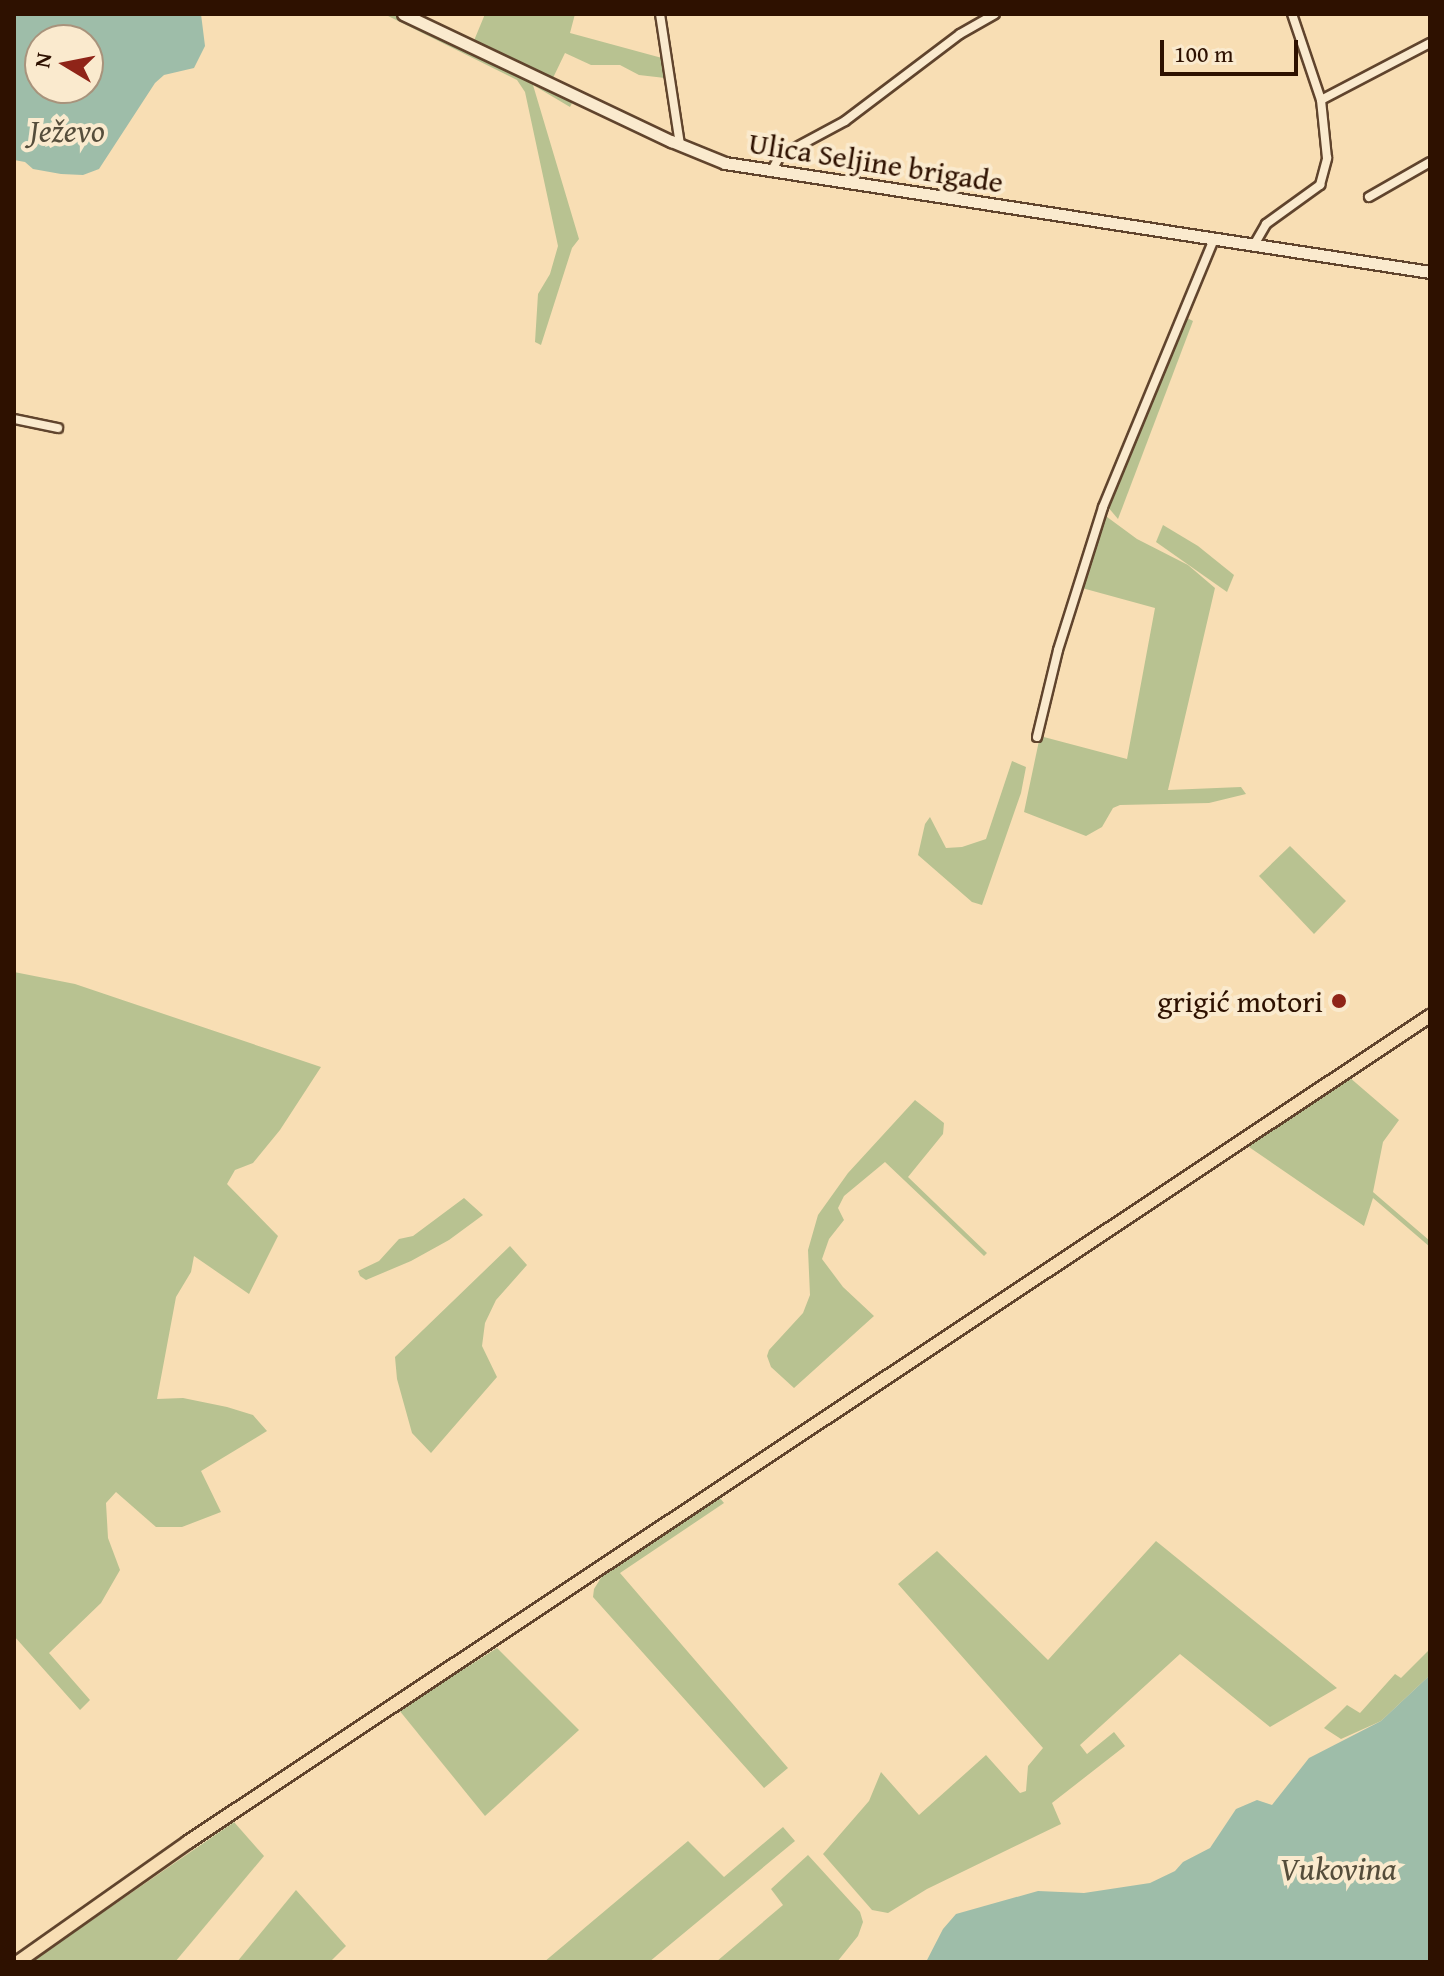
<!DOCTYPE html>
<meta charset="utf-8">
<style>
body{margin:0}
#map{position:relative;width:1444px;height:1976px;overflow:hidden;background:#f8deb4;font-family:"Gentium Book Plus",serif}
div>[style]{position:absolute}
.green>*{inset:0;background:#b8c291}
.water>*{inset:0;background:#9ebda9}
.roads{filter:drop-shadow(2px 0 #60442d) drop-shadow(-2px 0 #60442d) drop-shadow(0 2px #60442d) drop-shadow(0 -2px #60442d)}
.minor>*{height:8px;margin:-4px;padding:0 4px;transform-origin:4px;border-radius:4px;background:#faeace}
.secondary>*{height:11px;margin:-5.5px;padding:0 5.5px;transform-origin:5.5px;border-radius:5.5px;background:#faeace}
.primary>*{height:12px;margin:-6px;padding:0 6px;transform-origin:6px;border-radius:6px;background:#f8deb4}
.dots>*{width:22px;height:22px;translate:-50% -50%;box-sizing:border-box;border:4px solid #faeace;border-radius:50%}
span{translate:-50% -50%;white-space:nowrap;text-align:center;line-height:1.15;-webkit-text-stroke:8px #faeace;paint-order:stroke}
.street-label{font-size:30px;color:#2e1100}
.poi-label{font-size:30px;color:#2e1100}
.right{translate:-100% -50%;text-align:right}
.water-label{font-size:32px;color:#554d3b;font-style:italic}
.frame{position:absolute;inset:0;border:16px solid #2e1100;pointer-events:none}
.north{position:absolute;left:24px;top:24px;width:80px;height:80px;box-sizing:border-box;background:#faeace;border:2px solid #a8937c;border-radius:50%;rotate:280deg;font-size:22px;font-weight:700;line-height:32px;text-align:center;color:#2e1100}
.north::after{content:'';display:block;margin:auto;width:28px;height:36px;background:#8f2418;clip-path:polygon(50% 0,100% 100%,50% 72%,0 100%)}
.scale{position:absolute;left:1160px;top:40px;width:138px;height:36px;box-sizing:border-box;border:4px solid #2e1100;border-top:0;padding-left:10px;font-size:24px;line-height:28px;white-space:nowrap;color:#2e1100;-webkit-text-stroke:6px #faeace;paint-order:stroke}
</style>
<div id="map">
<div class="green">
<div style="clip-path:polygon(384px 14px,393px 14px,574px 99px,570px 107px,533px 85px,579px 239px,572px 248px,541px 345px,535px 342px,538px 294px,550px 274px,558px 246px,525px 92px,517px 80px)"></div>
<div style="clip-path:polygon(485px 14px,575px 14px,570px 33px,662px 58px,665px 78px,639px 75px,620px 65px,591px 65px,565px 53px,552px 80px,473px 43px)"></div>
<div style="clip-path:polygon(1183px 316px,1193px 321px,1118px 519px,1107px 506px)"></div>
<div style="clip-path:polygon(1103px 514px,1137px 539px,1188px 565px,1215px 588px,1168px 790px,1241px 787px,1246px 794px,1209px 803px,1120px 805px,1113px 808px,1102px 827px,1086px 836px,1024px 812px,1040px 736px,1127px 759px,1155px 608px,1082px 588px)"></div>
<div style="clip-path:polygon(1163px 525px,1198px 546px,1234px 575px,1227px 592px,1156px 542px)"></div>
<div style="clip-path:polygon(1012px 761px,1026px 767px,1021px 793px,982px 905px,972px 902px,918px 855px,925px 824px,930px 817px,946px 848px,962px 847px,986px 839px)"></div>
<div style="clip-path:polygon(1290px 846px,1346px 901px,1314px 934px,1259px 876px)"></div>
<div style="clip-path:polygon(14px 972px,75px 984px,321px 1067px,280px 1130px,253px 1163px,235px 1170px,227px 1184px,278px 1236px,249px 1294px,194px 1256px,191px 1272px,176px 1297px,157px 1399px,183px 1398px,227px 1407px,253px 1415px,267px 1431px,201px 1471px,221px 1512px,182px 1527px,156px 1527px,116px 1492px,106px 1503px,108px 1538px,120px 1570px,101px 1603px,49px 1653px,90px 1700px,80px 1710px,14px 1636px)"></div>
<div style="clip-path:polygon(1349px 1077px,1399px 1120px,1383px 1142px,1373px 1192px,1430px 1241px,1430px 1247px,1373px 1198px,1364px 1226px,1246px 1145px)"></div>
<div style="clip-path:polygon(915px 1100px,944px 1123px,943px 1134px,908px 1177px,987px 1253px,984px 1256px,885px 1162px,844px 1196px,838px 1208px,844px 1220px,829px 1239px,822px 1259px,843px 1287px,874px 1316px,794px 1388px,771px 1367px,767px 1356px,769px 1350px,803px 1313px,810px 1295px,808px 1250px,818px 1215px,848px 1173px)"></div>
<div style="clip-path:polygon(464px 1198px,483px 1215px,449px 1240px,411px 1261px,366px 1280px,360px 1276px,358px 1271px,379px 1261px,399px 1239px,413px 1236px)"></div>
<div style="clip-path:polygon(510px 1246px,527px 1265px,496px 1300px,485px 1323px,482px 1346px,497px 1377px,431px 1453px,412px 1433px,397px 1379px,395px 1357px)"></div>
<div style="clip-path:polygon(719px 1497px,724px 1503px,620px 1573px,788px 1768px,764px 1788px,593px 1597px,594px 1589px,604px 1573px)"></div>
<div style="clip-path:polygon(1156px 1541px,1337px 1688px,1270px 1727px,1180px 1654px,1080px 1745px,1087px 1754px,1114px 1732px,1125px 1746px,1052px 1803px,1061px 1824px,927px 1889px,888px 1913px,872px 1910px,823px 1854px,869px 1801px,881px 1772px,919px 1815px,986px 1755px,1020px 1793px,1026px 1791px,1028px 1766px,1043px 1748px,898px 1584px,937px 1551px,1048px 1660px)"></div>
<div style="clip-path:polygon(497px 1648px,579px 1730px,485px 1816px,399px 1710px)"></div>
<div style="clip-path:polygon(1430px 1649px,1430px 1675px,1381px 1721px,1341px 1739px,1324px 1728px,1347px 1705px,1360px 1713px,1395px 1674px,1401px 1678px)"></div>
<div style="clip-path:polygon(234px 1822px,264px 1856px,175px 1962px,31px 1962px)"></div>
<div style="clip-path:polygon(783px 1827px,795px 1841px,649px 1962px,544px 1962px,688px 1841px,724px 1877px)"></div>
<div style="clip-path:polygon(808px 1855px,860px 1912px,863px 1922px,858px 1936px,837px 1962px,716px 1962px,783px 1905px,771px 1889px)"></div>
<div style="clip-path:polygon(296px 1890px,346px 1946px,330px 1962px,237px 1962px)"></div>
</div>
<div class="water">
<div style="clip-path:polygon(evenodd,14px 14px,201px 14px,205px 46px,194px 68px,164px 75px,155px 83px,99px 169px,83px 175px,61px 174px,33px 169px,25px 162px,14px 160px,14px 14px,40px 40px,88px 40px,88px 88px,40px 88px,40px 40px)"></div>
<div style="clip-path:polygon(1430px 1675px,1430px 1962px,926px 1962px,943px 1929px,956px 1914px,1038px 1891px,1084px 1893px,1150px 1883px,1175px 1871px,1183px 1862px,1210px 1848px,1236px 1809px,1257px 1800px,1272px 1805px,1309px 1758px,1381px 1721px)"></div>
</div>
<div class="roads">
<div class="minor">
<div style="left:660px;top:14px;width:133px;rotate:81.3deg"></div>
<div style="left:1321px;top:100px;width:123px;rotate:-27.6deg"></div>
<div style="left:771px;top:172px;width:18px;rotate:-61deg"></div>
<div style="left:780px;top:156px;width:74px;rotate:-28.3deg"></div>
<div style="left:845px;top:121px;width:144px;rotate:-37.1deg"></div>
<div style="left:960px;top:34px;width:40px;rotate:-29.7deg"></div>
<div style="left:1369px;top:197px;width:70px;rotate:-29.8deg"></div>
<div style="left:1254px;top:245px;width:24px;rotate:-60deg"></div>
<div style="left:1266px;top:224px;width:67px;rotate:-35.8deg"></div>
<div style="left:1320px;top:185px;width:28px;rotate:-75deg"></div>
<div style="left:1327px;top:158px;width:58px;rotate:-95.9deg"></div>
<div style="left:1321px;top:100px;width:91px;rotate:-108.6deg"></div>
<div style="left:14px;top:419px;width:45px;rotate:11.6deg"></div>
<div style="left:1037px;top:737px;width:89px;rotate:-76.4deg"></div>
<div style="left:1058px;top:650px;width:150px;rotate:-72.5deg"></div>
<div style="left:1103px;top:507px;width:290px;rotate:-67.5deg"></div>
</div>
<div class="secondary">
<div style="left:403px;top:14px;width:297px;rotate:25.4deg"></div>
<div style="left:671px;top:141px;width:58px;rotate:22.2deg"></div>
<div style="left:725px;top:163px;width:713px;rotate:8.79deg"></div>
</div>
<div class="primary">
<div style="left:18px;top:1962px;width:208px;rotate:-35.2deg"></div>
<div style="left:188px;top:1842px;width:1492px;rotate:-33.63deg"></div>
</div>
</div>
<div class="dots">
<div style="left:1339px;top:1001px;background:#8f2418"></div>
</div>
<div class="street-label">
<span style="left:876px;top:162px;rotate:9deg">Ulica Seljine brigade</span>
</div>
<div class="poi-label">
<span class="right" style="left:1323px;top:1001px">grigić motori</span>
</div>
<div class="water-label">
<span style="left:67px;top:131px">Ježevo</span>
<span style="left:1338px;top:1869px">Vukovina</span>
</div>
<div class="frame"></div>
<div class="north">N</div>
<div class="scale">100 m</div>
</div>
